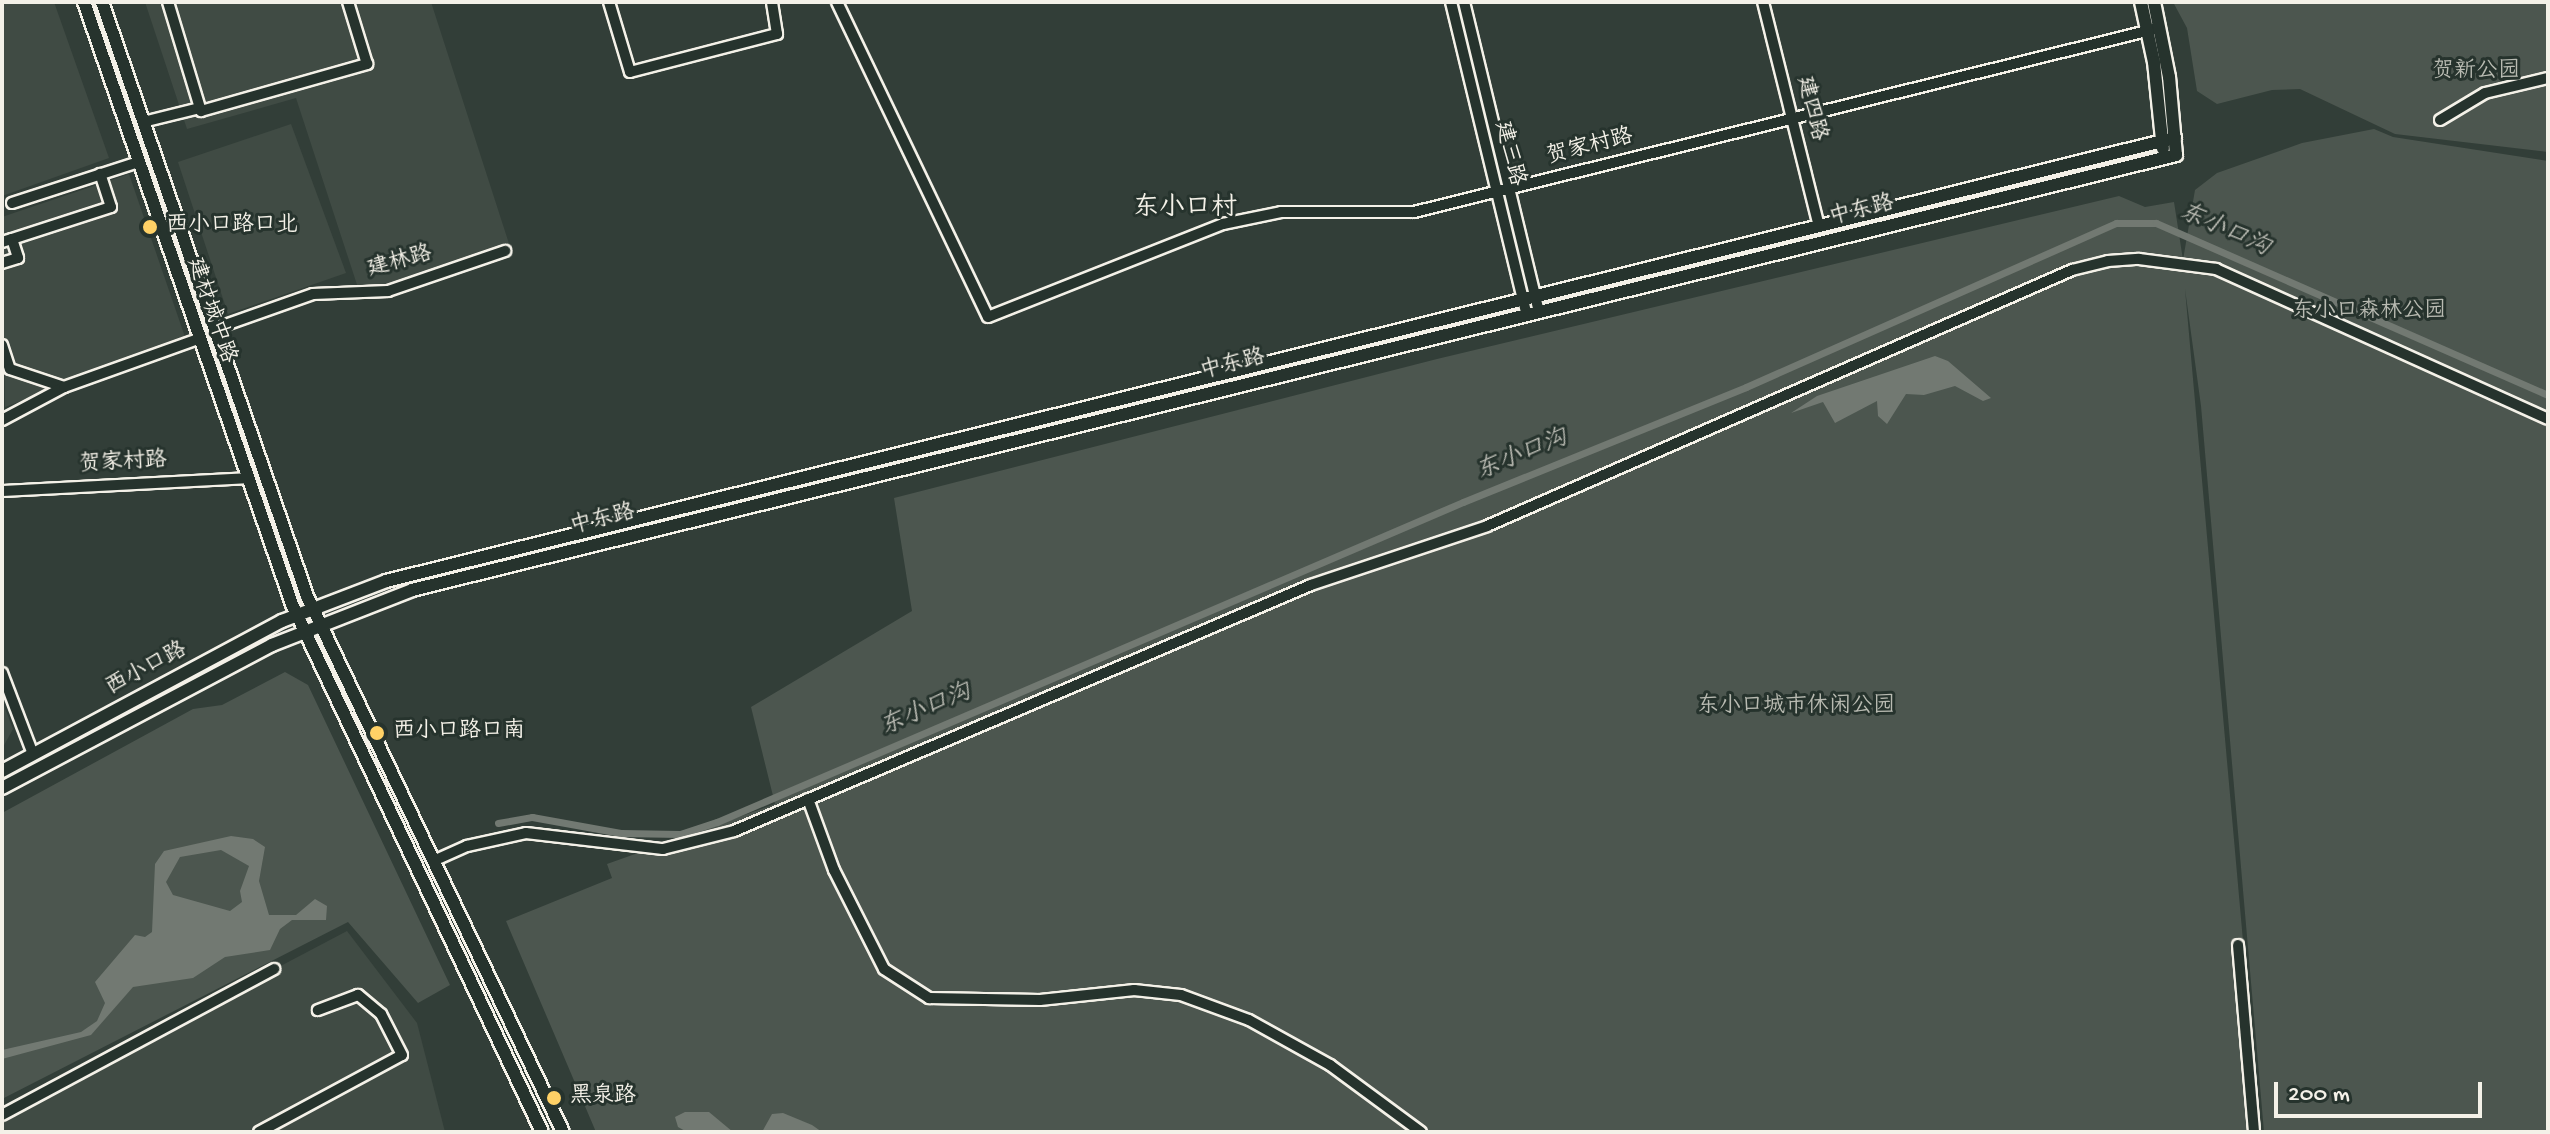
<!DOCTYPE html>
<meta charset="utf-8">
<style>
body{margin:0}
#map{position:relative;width:2550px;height:1134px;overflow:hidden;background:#323e38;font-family:"Gochi Hand","LXGW WenKai TC",sans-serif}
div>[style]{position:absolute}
.built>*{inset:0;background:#404b44}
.green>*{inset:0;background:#4c564f}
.water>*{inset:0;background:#727972}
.canal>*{height:7px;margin:-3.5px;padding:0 3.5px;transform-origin:3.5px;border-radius:3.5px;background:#727972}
.roads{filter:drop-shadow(2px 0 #f4f1e8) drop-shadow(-2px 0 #f4f1e8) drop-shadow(0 2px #f4f1e8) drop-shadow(0 -2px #f4f1e8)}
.minor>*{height:10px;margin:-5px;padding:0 5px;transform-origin:5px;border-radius:5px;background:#26332d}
.major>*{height:12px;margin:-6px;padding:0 6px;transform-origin:6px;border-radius:6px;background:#26332d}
.dots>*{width:22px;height:22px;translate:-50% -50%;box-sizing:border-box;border:4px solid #26332d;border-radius:50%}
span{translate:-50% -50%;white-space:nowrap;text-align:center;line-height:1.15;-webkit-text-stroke:6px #26332d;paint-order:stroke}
.park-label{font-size:22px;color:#b9bbb2}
.street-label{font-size:22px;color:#f4f1e8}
.poi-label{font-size:22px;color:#f4f1e8}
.left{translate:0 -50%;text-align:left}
.water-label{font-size:24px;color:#babbb3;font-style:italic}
.quarter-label{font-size:26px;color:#f4f1e8}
.frame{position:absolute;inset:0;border:4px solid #f4f1e8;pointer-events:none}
.scale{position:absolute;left:2274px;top:1082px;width:208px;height:36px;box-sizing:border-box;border:4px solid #f4f1e8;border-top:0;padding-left:10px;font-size:24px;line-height:28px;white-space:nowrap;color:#f4f1e8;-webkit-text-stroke:6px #26332d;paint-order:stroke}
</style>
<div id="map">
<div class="built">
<div style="clip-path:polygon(2px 2px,54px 2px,109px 158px,2px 196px)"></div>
<div style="clip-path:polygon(145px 2px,431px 2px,512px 253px,362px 300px,296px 98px,187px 129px)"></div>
<div style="clip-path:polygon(291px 124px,346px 273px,228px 314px,178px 162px)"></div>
<div style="clip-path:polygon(129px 174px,186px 340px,5px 407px,2px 217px)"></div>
<div style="clip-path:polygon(2px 701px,13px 729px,2px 749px)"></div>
<div style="clip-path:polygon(347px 931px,417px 1023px,445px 1132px,2px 1132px,2px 1113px)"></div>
</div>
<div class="green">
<div style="clip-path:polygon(2173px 2px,2548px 2px,2548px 152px,2395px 134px,2300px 89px,2272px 90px,2217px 104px,2197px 91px,2187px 28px)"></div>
<div style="clip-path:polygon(2374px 129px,2393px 137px,2548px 161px,2548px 1132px,2264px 1132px,2201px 406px,2185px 289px,2260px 1132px,596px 1132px,506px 921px,612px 878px,607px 864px,775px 804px,751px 707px,912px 611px,894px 498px,1437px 359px,2119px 196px,2145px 207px,2174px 202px,2183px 260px,2195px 190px,2217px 173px,2302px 143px)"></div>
<div style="clip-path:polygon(285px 672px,308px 685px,450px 985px,418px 1003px,348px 922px,2px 1099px,2px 813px,193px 709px,222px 705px)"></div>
</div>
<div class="water">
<div style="clip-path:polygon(1935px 356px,1948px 361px,1991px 398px,1983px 401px,1955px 386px,1924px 395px,1906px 394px,1887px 424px,1878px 416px,1877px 401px,1835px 423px,1823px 402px,1791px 413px,1817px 396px)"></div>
<div style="clip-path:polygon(evenodd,231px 836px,253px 839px,265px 847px,259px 881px,269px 915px,296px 915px,315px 899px,327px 906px,326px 920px,292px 920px,280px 929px,270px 950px,225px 957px,193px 978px,133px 987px,91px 1035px,2px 1059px,2px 1050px,81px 1032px,97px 1021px,105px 1003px,95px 982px,135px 935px,145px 937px,152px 932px,155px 864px,164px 851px,231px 836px,221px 850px,249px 866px,240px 891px,242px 902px,230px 911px,173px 895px,166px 882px,180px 857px,221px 850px)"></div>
<div style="clip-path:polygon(685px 1112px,709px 1112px,733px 1132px,687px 1132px,678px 1127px,675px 1117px)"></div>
<div style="clip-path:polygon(783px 1113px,812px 1125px,822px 1132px,762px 1132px,772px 1114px)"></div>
</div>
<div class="canal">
<div style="left:498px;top:823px;width:35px;rotate:-10deg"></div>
<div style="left:532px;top:817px;width:90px;rotate:10.2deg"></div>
<div style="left:621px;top:833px;width:59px;rotate:1deg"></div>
<div style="left:680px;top:834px;width:39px;rotate:-18deg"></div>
<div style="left:717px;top:822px;width:812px;rotate:-23.22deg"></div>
<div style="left:1463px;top:502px;width:305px;rotate:-22.1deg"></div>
<div style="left:1746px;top:387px;width:405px;rotate:-23.9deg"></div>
<div style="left:2116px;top:223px;width:40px"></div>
<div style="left:2156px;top:223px;width:428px;rotate:23.7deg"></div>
</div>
<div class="roads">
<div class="minor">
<div style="left:168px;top:2px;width:114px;rotate:73.2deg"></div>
<div style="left:201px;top:111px;width:173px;rotate:-15.8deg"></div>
<div style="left:367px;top:64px;width:65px;rotate:-107deg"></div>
<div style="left:609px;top:2px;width:73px;rotate:73.3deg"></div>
<div style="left:630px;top:72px;width:152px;rotate:-14.5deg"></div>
<div style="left:777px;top:34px;width:32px;rotate:-99deg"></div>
<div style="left:837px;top:2px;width:349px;rotate:64.4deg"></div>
<div style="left:988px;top:317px;width:253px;rotate:-21.6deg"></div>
<div style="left:1223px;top:224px;width:59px;rotate:-11.7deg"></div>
<div style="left:1281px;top:212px;width:133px"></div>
<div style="left:1414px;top:212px;width:763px;rotate:-13.87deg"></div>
<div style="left:1451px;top:2px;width:322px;rotate:76.4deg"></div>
<div style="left:1464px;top:2px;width:319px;rotate:76.4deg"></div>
<div style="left:1763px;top:2px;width:231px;rotate:76deg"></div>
<div style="left:2440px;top:120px;width:52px;rotate:-31deg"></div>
<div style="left:2485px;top:93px;width:65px;rotate:-13.4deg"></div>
<div style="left:143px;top:122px;width:59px;rotate:-13.8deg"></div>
<div style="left:12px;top:203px;width:133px;rotate:-18deg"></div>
<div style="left:12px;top:239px;width:104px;rotate:-17.9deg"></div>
<div style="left:111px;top:207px;width:35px;rotate:-108deg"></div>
<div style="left:2px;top:242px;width:10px;rotate:-17deg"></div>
<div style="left:12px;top:239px;width:20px;rotate:72deg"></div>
<div style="left:18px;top:258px;width:17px;rotate:163deg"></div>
<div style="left:214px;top:329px;width:105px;rotate:-19.5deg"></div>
<div style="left:313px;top:294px;width:75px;rotate:-2.3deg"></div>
<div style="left:388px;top:291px;width:124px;rotate:-18.9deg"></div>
<div style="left:2px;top:345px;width:25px;rotate:72deg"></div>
<div style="left:10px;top:369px;width:57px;rotate:18.4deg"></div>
<div style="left:2px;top:420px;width:70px;rotate:-28deg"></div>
<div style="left:64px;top:387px;width:142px;rotate:-19.7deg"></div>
<div style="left:2px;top:491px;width:244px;rotate:-3deg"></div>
<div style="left:2px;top:673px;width:87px;rotate:69.1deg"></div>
<div style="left:808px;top:799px;width:76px;rotate:69.9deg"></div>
<div style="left:834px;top:870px;width:111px;rotate:63.2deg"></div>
<div style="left:884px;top:969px;width:54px;rotate:32.8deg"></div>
<div style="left:929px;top:998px;width:111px;rotate:1deg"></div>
<div style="left:1040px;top:1000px;width:95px;rotate:-6.1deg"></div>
<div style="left:1134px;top:990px;width:47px;rotate:6.1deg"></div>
<div style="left:1181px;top:995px;width:72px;rotate:20.2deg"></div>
<div style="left:1249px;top:1020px;width:93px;rotate:29.1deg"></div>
<div style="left:1330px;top:1065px;width:113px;rotate:36.4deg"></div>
<div style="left:440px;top:858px;width:30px;rotate:-24deg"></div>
<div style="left:467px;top:846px;width:60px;rotate:-12.4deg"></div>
<div style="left:526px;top:833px;width:138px;rotate:6.7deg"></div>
<div style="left:663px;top:849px;width:73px;rotate:-14.2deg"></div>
<div style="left:734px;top:831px;width:627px;rotate:-23.09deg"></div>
<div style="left:1311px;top:585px;width:186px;rotate:-18.5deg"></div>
<div style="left:1487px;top:526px;width:639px;rotate:-23.63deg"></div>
<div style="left:2072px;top:270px;width:37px;rotate:-14deg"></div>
<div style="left:2108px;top:261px;width:31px;rotate:-4deg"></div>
<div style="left:2139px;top:259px;width:78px;rotate:7.4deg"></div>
<div style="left:2216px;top:269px;width:364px;rotate:24.3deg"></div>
<div style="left:2238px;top:945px;width:188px;rotate:85.1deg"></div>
<div style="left:2px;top:1115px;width:309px;rotate:-28.2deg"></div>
<div style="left:259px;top:1132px;width:162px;rotate:-28.3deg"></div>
<div style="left:402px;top:1055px;width:46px;rotate:-117.1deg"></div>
<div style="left:381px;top:1014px;width:30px;rotate:-140deg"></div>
<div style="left:358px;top:995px;width:43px;rotate:159.4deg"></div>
</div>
<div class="major">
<div style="left:84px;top:2px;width:637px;rotate:70.94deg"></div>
<div style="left:292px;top:604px;width:584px;rotate:64.66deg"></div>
<div style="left:102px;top:2px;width:628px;rotate:70.96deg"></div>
<div style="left:307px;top:596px;width:594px;rotate:64.47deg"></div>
<div style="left:2141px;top:2px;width:61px;rotate:77.8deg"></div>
<div style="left:2154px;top:62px;width:87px;rotate:84.1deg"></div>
<div style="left:2px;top:771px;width:318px;rotate:-28.2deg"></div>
<div style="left:282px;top:621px;width:111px;rotate:-21deg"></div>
<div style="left:386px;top:581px;width:1843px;rotate:-13.91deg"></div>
<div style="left:2px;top:788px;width:306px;rotate:-27.9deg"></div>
<div style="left:272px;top:645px;width:150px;rotate:-21.4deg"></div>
<div style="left:412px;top:590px;width:1817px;rotate:-13.85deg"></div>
<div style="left:2176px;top:155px;width:78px;rotate:-95.1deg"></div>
<div style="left:2169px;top:77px;width:76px;rotate:-101.3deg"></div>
</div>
</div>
<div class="dots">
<div style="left:150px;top:227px;background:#ffd166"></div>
<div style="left:377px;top:733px;background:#ffd166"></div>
<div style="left:554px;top:1098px;background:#ffd166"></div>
</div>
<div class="park-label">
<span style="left:2476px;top:73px">贺新公园</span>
<span style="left:2369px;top:313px">东小口森林公园</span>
<span style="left:1796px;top:708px">东小口城市休闲公园</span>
</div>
<div class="street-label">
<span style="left:1810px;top:109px;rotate:76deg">建四路</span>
<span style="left:1590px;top:148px;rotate:-14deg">贺家村路</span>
<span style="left:1508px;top:154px;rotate:76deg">建三路</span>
<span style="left:1862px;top:212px;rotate:-14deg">中东路</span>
<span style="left:400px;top:263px;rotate:-15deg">建林路</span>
<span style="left:210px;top:311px;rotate:71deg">建材城中路</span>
<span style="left:1233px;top:366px;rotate:-14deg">中东路</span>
<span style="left:123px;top:464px;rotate:-3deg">贺家村路</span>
<span style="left:603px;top:521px;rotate:-14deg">中东路</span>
<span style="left:147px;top:670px;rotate:-28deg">西小口路</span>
</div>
<div class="poi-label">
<span class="left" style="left:166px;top:227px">西小口路口北</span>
<span class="left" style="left:393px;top:733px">西小口路口南</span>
<span class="left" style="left:570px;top:1098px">黑泉路</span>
</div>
<div class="water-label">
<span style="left:2224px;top:231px;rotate:24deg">东小口沟</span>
<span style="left:1522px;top:456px;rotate:-22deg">东小口沟</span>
<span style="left:926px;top:711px;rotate:-23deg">东小口沟</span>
</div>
<div class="quarter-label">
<span style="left:1185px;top:210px">东小口村</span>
</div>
<div class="frame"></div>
<div class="scale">200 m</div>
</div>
